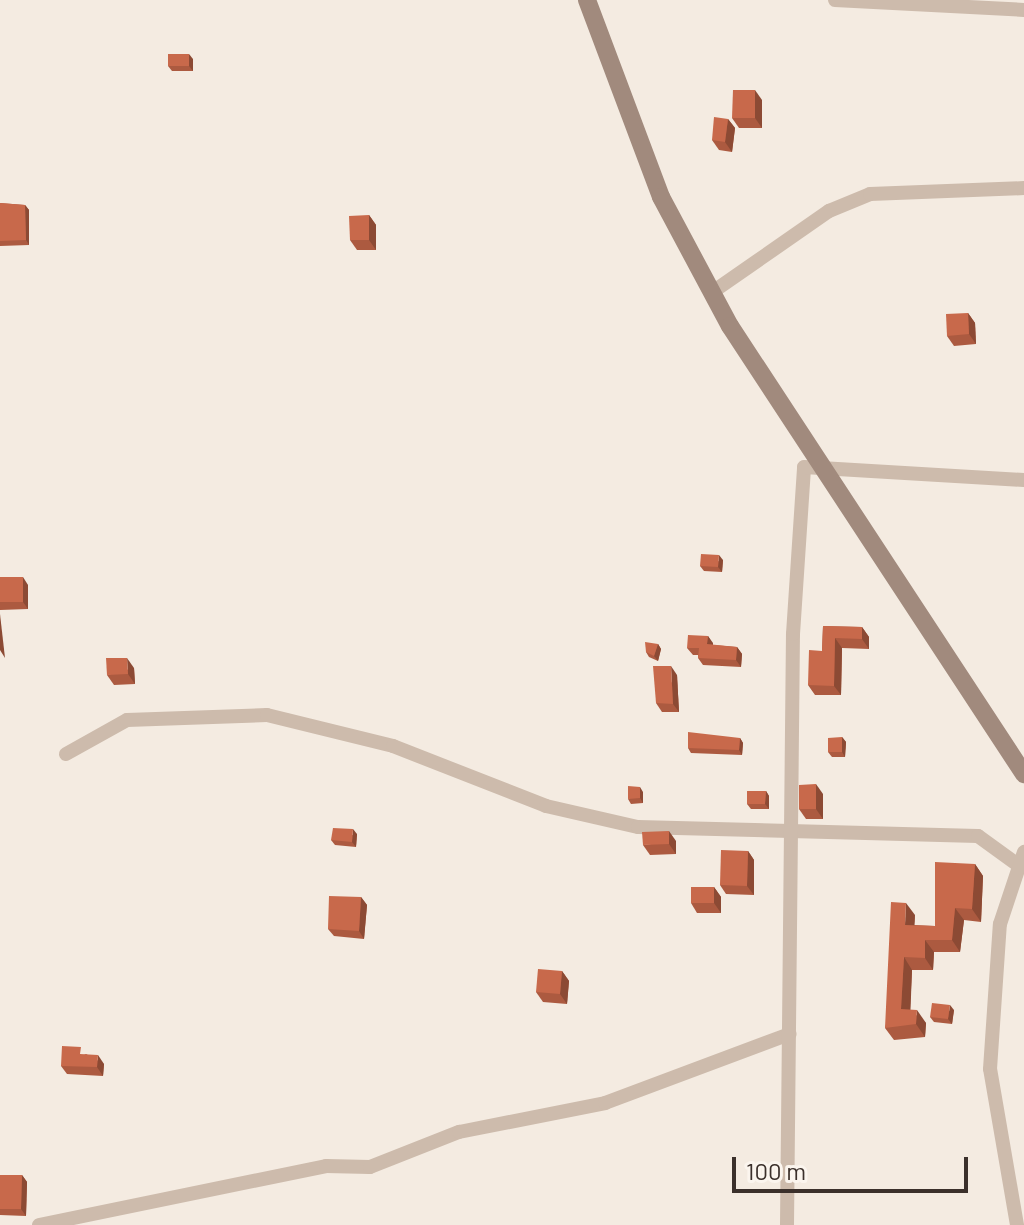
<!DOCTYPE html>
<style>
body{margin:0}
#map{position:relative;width:1024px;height:1225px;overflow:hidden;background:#f4ebe1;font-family:Barlow,sans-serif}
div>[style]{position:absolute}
.street>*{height:14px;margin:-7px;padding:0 7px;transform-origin:7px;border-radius:7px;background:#cdbbac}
.secondary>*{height:18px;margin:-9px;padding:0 9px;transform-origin:9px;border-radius:9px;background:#a18a7d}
.wall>*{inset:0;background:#ac5a40}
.shaded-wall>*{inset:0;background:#8c4a34}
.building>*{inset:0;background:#c8694b}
span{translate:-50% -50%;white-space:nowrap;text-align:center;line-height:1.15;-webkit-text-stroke:7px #fbf5ee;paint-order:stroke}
.scale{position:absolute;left:732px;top:1157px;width:236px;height:36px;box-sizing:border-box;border:4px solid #3b302b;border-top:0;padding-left:10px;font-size:24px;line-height:28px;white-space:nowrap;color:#3b302b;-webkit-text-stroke:6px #fbf5ee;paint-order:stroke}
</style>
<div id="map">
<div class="street">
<div style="left:835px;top:0;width:189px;rotate:3deg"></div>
<div style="left:711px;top:293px;width:144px;rotate:-34.8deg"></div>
<div style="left:829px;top:211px;width:44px;rotate:-22.5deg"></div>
<div style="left:870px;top:194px;width:154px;rotate:-2.2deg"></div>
<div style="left:66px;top:754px;width:70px;rotate:-29.1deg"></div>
<div style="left:127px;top:720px;width:140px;rotate:-2deg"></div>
<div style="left:267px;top:715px;width:130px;rotate:13.8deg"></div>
<div style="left:393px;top:746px;width:164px;rotate:21.4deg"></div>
<div style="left:546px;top:806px;width:94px;rotate:12.9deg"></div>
<div style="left:638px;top:827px;width:340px;rotate:1.5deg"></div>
<div style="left:978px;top:836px;width:49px;rotate:35.9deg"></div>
<div style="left:39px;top:1225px;width:293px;rotate:-11.6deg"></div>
<div style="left:326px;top:1166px;width:44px;rotate:1.3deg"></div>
<div style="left:370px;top:1167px;width:96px;rotate:-21.5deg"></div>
<div style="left:459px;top:1132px;width:149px;rotate:-11.2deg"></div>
<div style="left:605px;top:1103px;width:197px;rotate:-20.5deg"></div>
<div style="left:787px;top:1225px;width:591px;rotate:-89.42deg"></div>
<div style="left:793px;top:634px;width:167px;rotate:-86.2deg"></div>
<div style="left:804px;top:467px;width:220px;rotate:3.4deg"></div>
<div style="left:1017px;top:1225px;width:158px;rotate:-99.8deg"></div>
<div style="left:990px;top:1069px;width:145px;rotate:-86.1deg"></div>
<div style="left:1000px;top:924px;width:76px;rotate:-71.6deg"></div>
</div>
<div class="secondary">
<div style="left:587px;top:0;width:210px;rotate:69.4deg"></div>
<div style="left:661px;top:197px;width:146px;rotate:61.9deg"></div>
<div style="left:730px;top:326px;width:536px;rotate:56.73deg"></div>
</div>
<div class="wall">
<div style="clip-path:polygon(193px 59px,193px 71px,172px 71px,168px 66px)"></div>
<div style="clip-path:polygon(762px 100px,762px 128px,739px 128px,732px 118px)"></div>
<div style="clip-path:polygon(728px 119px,735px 128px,732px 152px,719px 150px,712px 140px)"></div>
<div style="clip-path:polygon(0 203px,25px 205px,29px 210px,29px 245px,0 246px)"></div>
<div style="clip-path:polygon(369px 215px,376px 225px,376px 250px,357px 250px,350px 240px)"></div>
<div style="clip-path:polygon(968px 313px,975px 323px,976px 344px,954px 346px,947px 336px)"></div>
<div style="clip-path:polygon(723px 560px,722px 572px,704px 571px,700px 566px)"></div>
<div style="clip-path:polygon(0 577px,28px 585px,28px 609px,0 610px)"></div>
<div style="clip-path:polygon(823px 626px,862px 627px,869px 637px,869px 649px,842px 648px,841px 695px,815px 695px,808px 685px,822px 651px)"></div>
<div style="clip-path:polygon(708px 636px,713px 645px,737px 647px,742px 654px,741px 667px,703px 665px,698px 658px,698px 655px,693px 655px,687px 648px)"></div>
<div style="clip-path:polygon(658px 644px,661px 649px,658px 661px,649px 657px,646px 652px)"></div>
<div style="clip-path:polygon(134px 668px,135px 684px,114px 685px,107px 675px)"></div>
<div style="clip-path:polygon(677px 675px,679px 712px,662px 712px,656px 703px)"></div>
<div style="clip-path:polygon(842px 737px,846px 742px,845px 757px,832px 757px,828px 752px)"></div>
<div style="clip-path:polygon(740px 738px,743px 743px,742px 755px,691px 753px,688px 748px)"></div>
<div style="clip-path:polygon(766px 791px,769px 796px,769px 809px,751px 809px,747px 804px)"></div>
<div style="clip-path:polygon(643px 792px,643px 803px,631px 804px,628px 799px)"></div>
<div style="clip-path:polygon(823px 794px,823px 819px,806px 819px,799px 809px)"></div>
<div style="clip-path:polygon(357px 834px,356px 847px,335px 845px,331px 840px)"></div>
<div style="clip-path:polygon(676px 841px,676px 854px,650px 855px,643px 845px)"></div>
<div style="clip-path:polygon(748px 851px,754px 860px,754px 895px,726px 894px,720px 885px)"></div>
<div style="clip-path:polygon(975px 864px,983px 876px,981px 922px,964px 920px,960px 952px,934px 952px,933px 970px,912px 970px,910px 1010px,926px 1023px,925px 1037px,894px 1040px,885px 1028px,915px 915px,914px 925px,935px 926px)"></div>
<div style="clip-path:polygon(714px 887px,721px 897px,721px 913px,697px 913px,691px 903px)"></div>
<div style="clip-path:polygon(361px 897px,367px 905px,364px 939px,334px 936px,328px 929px)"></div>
<div style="clip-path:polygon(562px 971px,569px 981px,567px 1004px,543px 1002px,536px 992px)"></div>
<div style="clip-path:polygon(954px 1010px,952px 1024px,934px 1022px,930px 1017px)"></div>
<div style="clip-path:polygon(86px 1054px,104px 1064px,103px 1076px,67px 1074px,61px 1066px)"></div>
<div style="clip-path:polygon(0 1175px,22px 1175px,27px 1182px,26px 1216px,0 1215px)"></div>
</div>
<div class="shaded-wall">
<div style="clip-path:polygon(189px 54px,193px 59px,193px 71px,189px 66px)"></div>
<div style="clip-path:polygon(755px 90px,762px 100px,762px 128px,755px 118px)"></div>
<div style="clip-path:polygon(728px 119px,735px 128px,732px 152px,725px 142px)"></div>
<div style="clip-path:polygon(25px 205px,29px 210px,29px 245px,26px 240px)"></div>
<div style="clip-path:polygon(369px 215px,376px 225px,376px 250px,369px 240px)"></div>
<div style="clip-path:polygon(968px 313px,975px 323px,976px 344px,969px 334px)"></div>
<div style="clip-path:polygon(719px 555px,723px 560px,722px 572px,718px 567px)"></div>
<div style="clip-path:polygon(23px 577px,28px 585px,28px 609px,23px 602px)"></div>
<div style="clip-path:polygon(0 614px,5px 658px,0 650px)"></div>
<div style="clip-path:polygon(862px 627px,869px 637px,869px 649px,862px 639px)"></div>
<div style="clip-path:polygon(708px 636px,713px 643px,713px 652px,707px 644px)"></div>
<div style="clip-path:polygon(835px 638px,842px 648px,841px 695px,834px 686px)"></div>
<div style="clip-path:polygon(658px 644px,661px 649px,658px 661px,654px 656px)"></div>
<div style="clip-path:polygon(737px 647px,742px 654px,741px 667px,736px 660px)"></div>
<div style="clip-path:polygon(127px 658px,134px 668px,135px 684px,128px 674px)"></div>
<div style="clip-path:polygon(671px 666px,677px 675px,679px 712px,673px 704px)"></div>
<div style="clip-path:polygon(842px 737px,846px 742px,845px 757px,842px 752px)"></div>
<div style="clip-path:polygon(740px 738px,743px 743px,742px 755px,739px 750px)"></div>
<div style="clip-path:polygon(816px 784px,823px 794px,823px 819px,816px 809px)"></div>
<div style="clip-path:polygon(640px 787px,643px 792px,643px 803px,640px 798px)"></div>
<div style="clip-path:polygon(766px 791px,769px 796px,769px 809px,765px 804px)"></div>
<div style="clip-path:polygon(353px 829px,357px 834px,356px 847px,352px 842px)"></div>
<div style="clip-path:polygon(669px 831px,676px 841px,676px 854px,669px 844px)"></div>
<div style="clip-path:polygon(748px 851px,754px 860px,754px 895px,747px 886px)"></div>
<div style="clip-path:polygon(975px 864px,983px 876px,981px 922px,972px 909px)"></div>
<div style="clip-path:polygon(714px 887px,721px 897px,721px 913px,714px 903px)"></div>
<div style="clip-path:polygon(361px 897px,367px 905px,364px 939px,359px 931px)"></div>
<div style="clip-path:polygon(906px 903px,915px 915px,914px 937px,905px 925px)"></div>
<div style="clip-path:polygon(955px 908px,964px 920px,960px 952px,952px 940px)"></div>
<div style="clip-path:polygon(925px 940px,934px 952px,933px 970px,925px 958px)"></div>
<div style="clip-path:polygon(904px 957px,912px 970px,910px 1022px,901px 1009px)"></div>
<div style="clip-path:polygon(562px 971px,569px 981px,567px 1004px,560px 994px)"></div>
<div style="clip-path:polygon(950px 1005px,954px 1010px,952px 1024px,948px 1019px)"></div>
<div style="clip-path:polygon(917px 1010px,926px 1023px,925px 1037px,916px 1024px)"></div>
<div style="clip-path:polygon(98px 1055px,104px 1064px,103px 1076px,97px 1067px)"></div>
<div style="clip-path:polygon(22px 1175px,27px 1182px,26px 1216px,21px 1209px)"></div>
</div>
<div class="building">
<div style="clip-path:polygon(168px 54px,189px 54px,189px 66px,168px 66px)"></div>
<div style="clip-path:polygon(733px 90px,755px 90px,755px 118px,732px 118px)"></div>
<div style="clip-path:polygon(714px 117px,728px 119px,725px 142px,712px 140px)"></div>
<div style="clip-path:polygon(0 203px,25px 205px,26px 240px,0 241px)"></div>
<div style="clip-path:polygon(369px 215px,369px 240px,350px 240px,349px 216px)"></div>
<div style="clip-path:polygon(968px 313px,969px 334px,947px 336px,946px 314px)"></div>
<div style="clip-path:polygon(701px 554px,719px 555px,718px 567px,700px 566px)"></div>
<div style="clip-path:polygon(0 577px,23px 577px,23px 602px,0 602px)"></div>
<div style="clip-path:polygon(823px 626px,862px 627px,862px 639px,835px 638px,834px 686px,808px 685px,809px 650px,822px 651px)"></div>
<div style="clip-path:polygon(688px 635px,708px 636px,707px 644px,737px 647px,736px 660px,698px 658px,699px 648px,687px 648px)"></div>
<div style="clip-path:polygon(645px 642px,658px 644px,654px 656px,646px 652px)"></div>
<div style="clip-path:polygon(106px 658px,127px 658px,128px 674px,107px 675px)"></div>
<div style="clip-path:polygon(653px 666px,671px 666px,673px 704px,656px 703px)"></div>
<div style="clip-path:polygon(688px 732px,740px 738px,739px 750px,688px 748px)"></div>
<div style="clip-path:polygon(842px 737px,842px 752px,828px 752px,828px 738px)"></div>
<div style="clip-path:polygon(816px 784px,816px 809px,799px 809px,799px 785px)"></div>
<div style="clip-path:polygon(628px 786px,640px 787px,640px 798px,628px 799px)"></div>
<div style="clip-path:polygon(747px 791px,766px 791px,765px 804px,747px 804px)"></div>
<div style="clip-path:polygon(333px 828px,353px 829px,352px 842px,331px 840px)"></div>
<div style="clip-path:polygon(669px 831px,669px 844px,643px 845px,642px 832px)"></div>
<div style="clip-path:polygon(721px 850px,748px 851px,747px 886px,720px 885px)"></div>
<div style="clip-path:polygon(935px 862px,975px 864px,972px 909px,955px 908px,952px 940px,925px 940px,925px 958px,904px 957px,901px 1009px,917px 1010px,916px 1024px,885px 1028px,891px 902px,906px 903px,905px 925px,935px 926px)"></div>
<div style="clip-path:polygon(691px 887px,714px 887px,714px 903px,691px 903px)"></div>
<div style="clip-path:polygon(329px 896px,361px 897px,359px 931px,328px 929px)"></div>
<div style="clip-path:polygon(538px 969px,562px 971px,560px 994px,536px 992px)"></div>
<div style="clip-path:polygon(932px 1003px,950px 1005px,948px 1019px,930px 1017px)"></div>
<div style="clip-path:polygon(62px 1046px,81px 1047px,80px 1054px,98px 1055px,97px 1067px,61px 1066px)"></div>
<div style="clip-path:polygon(0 1175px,22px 1175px,21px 1209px,0 1209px)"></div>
</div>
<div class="scale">100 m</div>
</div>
